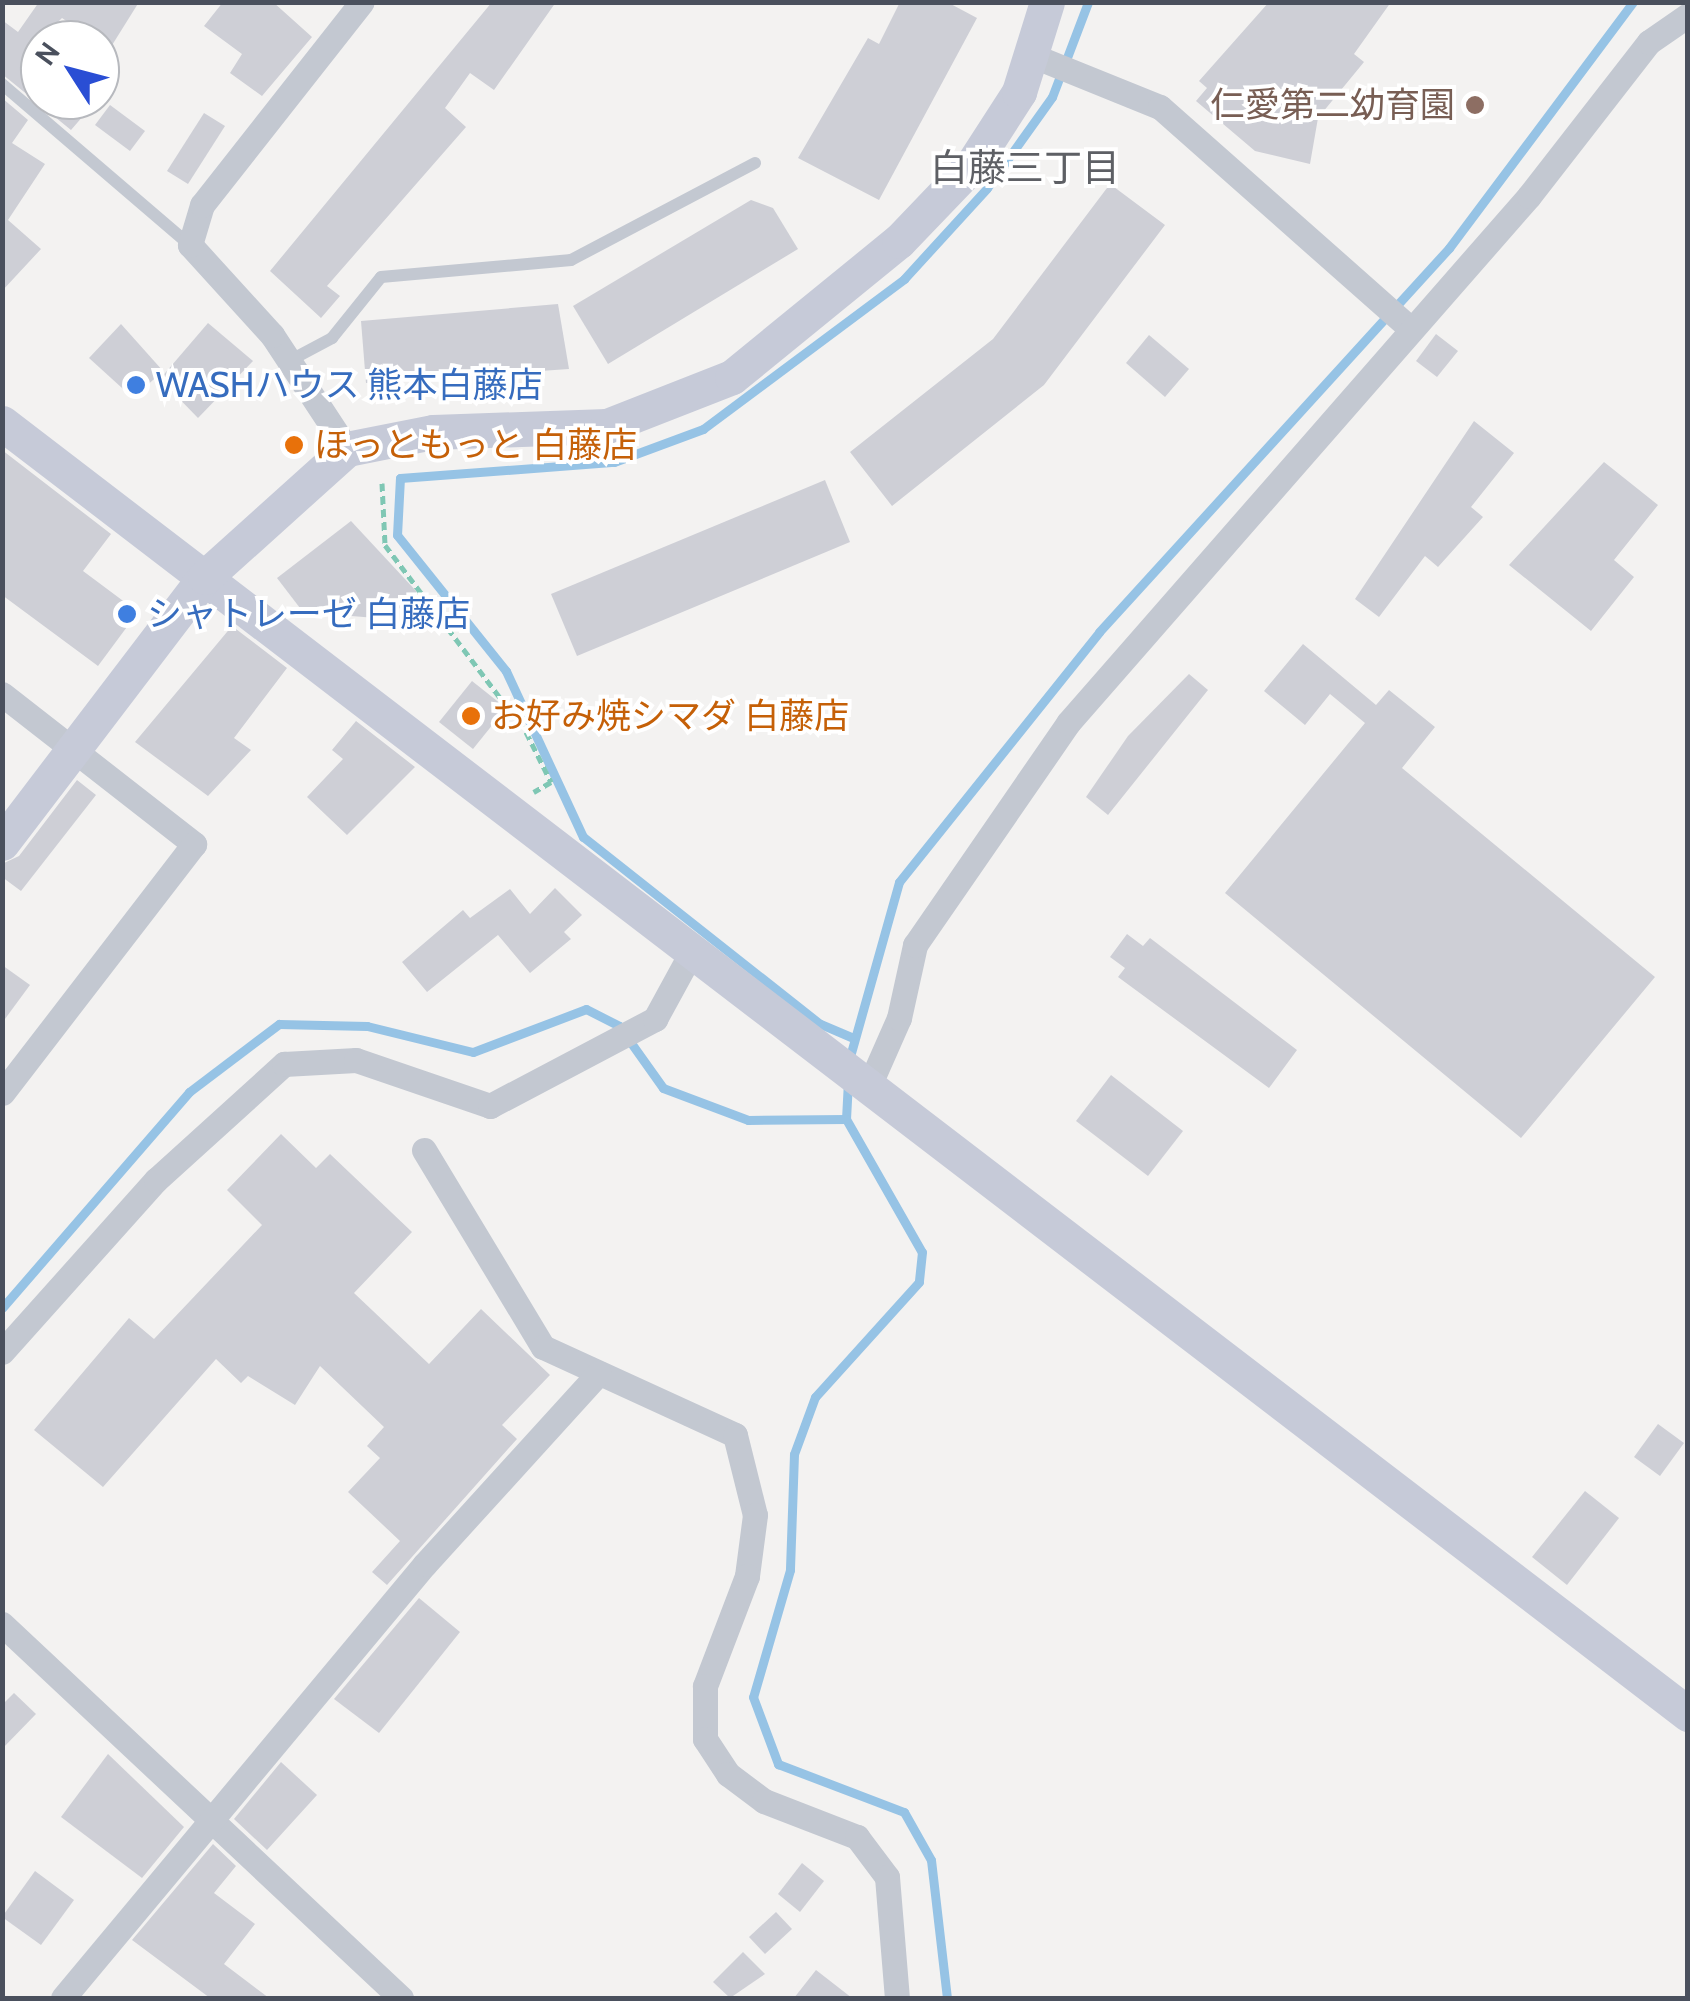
<!DOCTYPE html>
<meta charset="utf-8">
<style>
body{margin:0}
#map{position:relative;width:1690px;height:2001px;overflow:hidden;background:#f3f2f1;font-family:Cabin,"Noto Sans JP",sans-serif}
div>[style]{position:absolute}
.stream>*{height:9px;margin:-4.5px;padding:0 4.5px;transform-origin:4.5px;border-radius:4.5px;background:#96c3e5}
.building>*{inset:0;background:#cecfd6}
.path>*{height:5px;margin-top:-2.5px;transform-origin:0;background:repeating-linear-gradient(90deg,#7fc7b4 0 8px,transparent 0 13px)}
.lane>*{height:12px;margin:-6px;padding:0 6px;transform-origin:6px;border-radius:6px;background:#c3c8d1}
.street>*{height:25px;margin:-12.5px;padding:0 12.5px;transform-origin:12.5px;border-radius:12.5px;background:#c3c8d1}
.secondary>*{height:35px;margin:-17.5px;padding:0 17.5px;transform-origin:17.5px;border-radius:17.5px;background:#c6cad8}
.dots>*{width:28px;height:28px;translate:-50% -50%;box-sizing:border-box;border:5px solid #fff;border-radius:50%}
span{translate:-50% -50%;white-space:nowrap;text-align:center;line-height:1.15;-webkit-text-stroke:8px #fff;paint-order:stroke}
.education-label{font-size:35px;color:#785e54}
.right{translate:-100% -50%;text-align:right}
.shop-label{font-size:35px;color:#366cbe}
.left{translate:0 -50%;text-align:left}
.food-label{font-size:35px;color:#c56008}
.neighbourhood-label{font-size:38px;color:#5e6065}
.frame{position:absolute;inset:0;border:5px solid #4a505d;pointer-events:none}
.north{position:absolute;left:20px;top:20px;width:100px;height:100px;box-sizing:border-box;background:#fff;border:2px solid #b7b9be;border-radius:50%;rotate:306deg;font-size:28px;font-weight:700;line-height:40px;text-align:center;color:#4a505d}
.north::after{content:'';display:block;margin:auto;width:35px;height:45px;background:#2a4ed4;clip-path:polygon(50% 0,100% 100%,50% 72%,0 100%)}
</style>
<div id="map">
<div class="stream">
<div style="left:851px;top:1037px;width:34px;rotate:-157deg"></div>
<div style="left:820px;top:1024px;width:302px;rotate:-141.7deg"></div>
<div style="left:583px;top:837px;width:183px;rotate:-114.9deg"></div>
<div style="left:506px;top:671px;width:174px;rotate:-128.7deg"></div>
<div style="left:397px;top:535px;width:57px;rotate:-87deg"></div>
<div style="left:400px;top:478px;width:215px;rotate:-4.3deg"></div>
<div style="left:614px;top:462px;width:95px;rotate:-20.3deg"></div>
<div style="left:703px;top:429px;width:251px;rotate:-36.7deg"></div>
<div style="left:904px;top:279px;width:123px;rotate:-47.6deg"></div>
<div style="left:987px;top:188px;width:112px;rotate:-54.5deg"></div>
<div style="left:1052px;top:97px;width:102px;rotate:-69.2deg"></div>
<div style="left:849px;top:1060px;width:185px;rotate:-74.3deg"></div>
<div style="left:899px;top:882px;width:320px;rotate:-51.3deg"></div>
<div style="left:1099px;top:632px;width:520px;rotate:-47.65deg"></div>
<div style="left:1449px;top:248px;width:307px;rotate:-53.2deg"></div>
<div style="left:848px;top:1081px;width:38px;rotate:93deg"></div>
<div style="left:846px;top:1119px;width:153px;rotate:60.3deg"></div>
<div style="left:922px;top:1252px;width:30px;rotate:96deg"></div>
<div style="left:919px;top:1282px;width:155px;rotate:132.1deg"></div>
<div style="left:815px;top:1397px;width:61px;rotate:110.2deg"></div>
<div style="left:794px;top:1454px;width:116px;rotate:92deg"></div>
<div style="left:790px;top:1570px;width:132px;rotate:106.2deg"></div>
<div style="left:753px;top:1697px;width:72px;rotate:69.5deg"></div>
<div style="left:778px;top:1764px;width:135px;rotate:20.9deg"></div>
<div style="left:904px;top:1812px;width:55px;rotate:60.6deg"></div>
<div style="left:931px;top:1860px;width:139px;rotate:83.4deg"></div>
<div style="left:2px;top:1308px;width:286px;rotate:-49.1deg"></div>
<div style="left:189px;top:1092px;width:113px;rotate:-37.1deg"></div>
<div style="left:279px;top:1024px;width:88px;rotate:1.3deg"></div>
<div style="left:367px;top:1026px;width:109px;rotate:13.8deg"></div>
<div style="left:473px;top:1052px;width:121px;rotate:-20.8deg"></div>
<div style="left:586px;top:1009px;width:37px;rotate:27deg"></div>
<div style="left:619px;top:1026px;width:76px;rotate:54.6deg"></div>
<div style="left:663px;top:1088px;width:91px;rotate:20.6deg"></div>
<div style="left:748px;top:1120px;width:98px;rotate:-0.6deg"></div>
</div>
<div class="building">
<div style="clip-path:polygon(39px 2px,139px 2px,109px 50px,62px 18px,40px 40px,40px 100px,97px 100px,71px 130px,2px 74px,2px 20px,18px 32px)"></div>
<div style="clip-path:polygon(223px 2px,273px 2px,312px 37px,262px 96px,230px 73px,242px 54px,204px 26px)"></div>
<div style="clip-path:polygon(492px 2px,556px 2px,494px 90px,470px 73px,445px 108px,466px 127px,327px 286px,340px 296px,321px 318px,270px 271px)"></div>
<div style="clip-path:polygon(900px 2px,947px 2px,977px 18px,879px 200px,798px 158px,868px 38px,879px 44px)"></div>
<div style="clip-path:polygon(1269px 2px,1391px 2px,1354px 54px,1364px 62px,1318px 118px,1310px 164px,1255px 151px,1196px 101px,1207px 88px,1199px 81px)"></div>
<div style="clip-path:polygon(2px 98px,28px 120px,12px 143px,45px 164px,8px 220px,41px 249px,2px 291px)"></div>
<div style="clip-path:polygon(110px 105px,145px 131px,130px 151px,95px 125px)"></div>
<div style="clip-path:polygon(204px 113px,225px 126px,188px 184px,167px 171px)"></div>
<div style="clip-path:polygon(1110px 184px,1165px 225px,1044px 385px,892px 506px,850px 452px,993px 339px)"></div>
<div style="clip-path:polygon(751px 200px,773px 208px,798px 249px,608px 364px,573px 306px)"></div>
<div style="clip-path:polygon(558px 304px,569px 369px,366px 383px,361px 321px)"></div>
<div style="clip-path:polygon(208px 323px,253px 361px,198px 418px,160px 379px)"></div>
<div style="clip-path:polygon(121px 324px,163px 371px,133px 398px,89px 358px)"></div>
<div style="clip-path:polygon(1436px 334px,1458px 351px,1437px 377px,1416px 361px)"></div>
<div style="clip-path:polygon(1149px 335px,1189px 369px,1165px 397px,1126px 363px)"></div>
<div style="clip-path:polygon(1474px 421px,1514px 453px,1471px 507px,1483px 517px,1438px 567px,1425px 556px,1379px 617px,1355px 599px)"></div>
<div style="clip-path:polygon(2px 450px,111px 534px,83px 571px,138px 612px,98px 666px,2px 595px)"></div>
<div style="clip-path:polygon(1604px 462px,1658px 505px,1614px 560px,1634px 577px,1591px 631px,1509px 565px)"></div>
<div style="clip-path:polygon(825px 480px,850px 542px,577px 656px,551px 594px)"></div>
<div style="clip-path:polygon(351px 521px,417px 592px,388px 619px,303px 612px,277px 578px)"></div>
<div style="clip-path:polygon(232px 626px,287px 668px,234px 738px,251px 750px,208px 796px,135px 742px)"></div>
<div style="clip-path:polygon(1303px 644px,1376px 705px,1389px 690px,1435px 727px,1402px 768px,1655px 977px,1521px 1138px,1225px 893px,1365px 723px,1330px 694px,1305px 725px,1264px 691px)"></div>
<div style="clip-path:polygon(1189px 674px,1208px 690px,1108px 815px,1086px 797px,1128px 736px)"></div>
<div style="clip-path:polygon(472px 681px,506px 708px,473px 749px,439px 722px)"></div>
<div style="clip-path:polygon(356px 721px,415px 767px,347px 835px,307px 797px,343px 759px,332px 750px)"></div>
<div style="clip-path:polygon(77px 780px,96px 795px,21px 891px,2px 877px,2px 864px,19px 856px)"></div>
<div style="clip-path:polygon(555px 888px,582px 915px,564px 932px,571px 939px,530px 973px,498px 935px,427px 992px,402px 962px,463px 910px,470px 918px,510px 889px,530px 914px)"></div>
<div style="clip-path:polygon(1127px 934px,1143px 946px,1150px 938px,1297px 1050px,1269px 1088px,1118px 977px,1125px 968px,1110px 957px)"></div>
<div style="clip-path:polygon(2px 965px,30px 985px,2px 1023px)"></div>
<div style="clip-path:polygon(1111px 1075px,1183px 1131px,1148px 1176px,1076px 1121px)"></div>
<div style="clip-path:polygon(281px 1134px,316px 1168px,330px 1154px,412px 1232px,354px 1293px,429px 1364px,481px 1309px,550px 1375px,502px 1425px,517px 1439px,387px 1585px,372px 1572px,400px 1541px,348px 1492px,380px 1458px,367px 1446px,384px 1427px,320px 1366px,295px 1405px,248px 1376px,241px 1383px,216px 1359px,103px 1487px,34px 1430px,129px 1318px,154px 1339px,262px 1225px,227px 1190px)"></div>
<div style="clip-path:polygon(1658px 1424px,1684px 1443px,1660px 1476px,1634px 1457px)"></div>
<div style="clip-path:polygon(1585px 1491px,1619px 1518px,1567px 1585px,1532px 1557px)"></div>
<div style="clip-path:polygon(419px 1598px,460px 1632px,379px 1733px,334px 1699px)"></div>
<div style="clip-path:polygon(14px 1693px,36px 1714px,2px 1749px,2px 1705px)"></div>
<div style="clip-path:polygon(108px 1754px,184px 1827px,142px 1878px,61px 1817px)"></div>
<div style="clip-path:polygon(281px 1762px,317px 1795px,267px 1850px,234px 1819px)"></div>
<div style="clip-path:polygon(213px 1844px,236px 1866px,214px 1893px,255px 1924px,224px 1964px,269px 1998px,210px 1998px,132px 1940px)"></div>
<div style="clip-path:polygon(802px 1863px,824px 1881px,800px 1912px,778px 1894px)"></div>
<div style="clip-path:polygon(35px 1871px,74px 1900px,41px 1945px,2px 1917px)"></div>
<div style="clip-path:polygon(776px 1912px,792px 1929px,765px 1954px,749px 1937px)"></div>
<div style="clip-path:polygon(743px 1952px,765px 1974px,730px 1998px,713px 1982px)"></div>
<div style="clip-path:polygon(816px 1970px,852px 1998px,794px 1998px)"></div>
</div>
<div class="path">
<div style="left:382px;top:483px;width:62px;rotate:87.2deg"></div>
<div style="left:385px;top:545px;width:234px;rotate:53deg"></div>
<div style="left:526px;top:732px;width:56px;rotate:63.4deg"></div>
<div style="left:551px;top:782px;width:20px;rotate:150deg"></div>
</div>
<div class="lane">
<div style="left:2px;top:84px;width:248px;rotate:40.6deg"></div>
<div style="left:289px;top:361px;width:49px;rotate:-28.1deg"></div>
<div style="left:332px;top:338px;width:78px;rotate:-51.2deg"></div>
<div style="left:381px;top:277px;width:191px;rotate:-5.1deg"></div>
<div style="left:571px;top:260px;width:208px;rotate:-27.8deg"></div>
</div>
<div class="street">
<div style="left:1031px;top:55px;width:139px;rotate:22deg"></div>
<div style="left:1160px;top:107px;width:332px;rotate:41.5deg"></div>
<div style="left:347px;top:449px;width:136px;rotate:-123.3deg"></div>
<div style="left:272px;top:335px;width:122px;rotate:-132.3deg"></div>
<div style="left:190px;top:245px;width:42px;rotate:-73.3deg"></div>
<div style="left:202px;top:205px;width:258px;rotate:-51.8deg"></div>
<div style="left:2px;top:694px;width:244px;rotate:38deg"></div>
<div style="left:194px;top:844px;width:314px;rotate:127.6deg"></div>
<div style="left:869px;top:1086px;width:74px;rotate:-66.2deg"></div>
<div style="left:899px;top:1018px;width:75px;rotate:-77.6deg"></div>
<div style="left:915px;top:945px;width:270px;rotate:-55.4deg"></div>
<div style="left:1068px;top:723px;width:700px;rotate:-48.82deg"></div>
<div style="left:1529px;top:196px;width:195px;rotate:-52.1deg"></div>
<div style="left:1649px;top:42px;width:47px;rotate:-34.7deg"></div>
<div style="left:424px;top:1150px;width:230px;rotate:58.9deg"></div>
<div style="left:543px;top:1347px;width:211px;rotate:24.6deg"></div>
<div style="left:735px;top:1435px;width:82px;rotate:76deg"></div>
<div style="left:755px;top:1515px;width:62px;rotate:97.5deg"></div>
<div style="left:747px;top:1576px;width:118px;rotate:110.9deg"></div>
<div style="left:705px;top:1686px;width:53px;rotate:90deg"></div>
<div style="left:705px;top:1739px;width:42px;rotate:56.7deg"></div>
<div style="left:728px;top:1774px;width:45px;rotate:36.9deg"></div>
<div style="left:764px;top:1801px;width:100px;rotate:21.2deg"></div>
<div style="left:857px;top:1837px;width:50px;rotate:53.1deg"></div>
<div style="left:887px;top:1877px;width:121px;rotate:85.3deg"></div>
<div style="left:2px;top:1352px;width:231px;rotate:-48.2deg"></div>
<div style="left:156px;top:1180px;width:173px;rotate:-42.2deg"></div>
<div style="left:284px;top:1064px;width:72px;rotate:-3.2deg"></div>
<div style="left:356px;top:1060px;width:142px;rotate:18.9deg"></div>
<div style="left:490px;top:1106px;width:187px;rotate:-27.8deg"></div>
<div style="left:655px;top:1019px;width:77px;rotate:-61.4deg"></div>
<div style="left:2px;top:1624px;width:547px;rotate:43.15deg"></div>
<div style="left:63px;top:1998px;width:565px;rotate:-50.17deg"></div>
<div style="left:425px;top:1564px;width:258px;rotate:-47.7deg"></div>
</div>
<div class="secondary">
<div style="left:2px;top:423px;width:2124px;rotate:37.44deg"></div>
<div style="left:2px;top:843px;width:335px;rotate:-52.7deg"></div>
<div style="left:205px;top:577px;width:191px;rotate:-42deg"></div>
<div style="left:347px;top:449px;width:88px;rotate:-11.2deg"></div>
<div style="left:433px;top:432px;width:174px;rotate:-2deg"></div>
<div style="left:607px;top:426px;width:134px;rotate:-21.4deg"></div>
<div style="left:732px;top:377px;width:215px;rotate:-39.2deg"></div>
<div style="left:899px;top:241px;width:105px;rotate:-46.2deg"></div>
<div style="left:972px;top:165px;width:87px;rotate:-57.2deg"></div>
<div style="left:1019px;top:92px;width:94px;rotate:-72.7deg"></div>
</div>
<div class="dots">
<div style="left:1475px;top:105px;background:#8d6e63"></div>
<div style="left:136px;top:385px;background:#3f7fe0"></div>
<div style="left:294px;top:445px;background:#e8710a"></div>
<div style="left:127px;top:614px;background:#3f7fe0"></div>
<div style="left:471px;top:716px;background:#e8710a"></div>
</div>
<div class="education-label">
<span class="right" style="left:1455px;top:105px">仁愛第二幼育園</span>
</div>
<div class="shop-label">
<span class="left" style="left:156px;top:385px">WASHハウス 熊本白藤店</span>
<span class="left" style="left:147px;top:614px">シャトレーゼ 白藤店</span>
</div>
<div class="food-label">
<span class="left" style="left:314px;top:445px">ほっともっと 白藤店</span>
<span class="left" style="left:491px;top:716px">お好み焼シマダ 白藤店</span>
</div>
<div class="neighbourhood-label">
<span style="left:1025px;top:168px">白藤三丁目</span>
</div>
<div class="frame"></div>
<div class="north">N</div>
</div>
